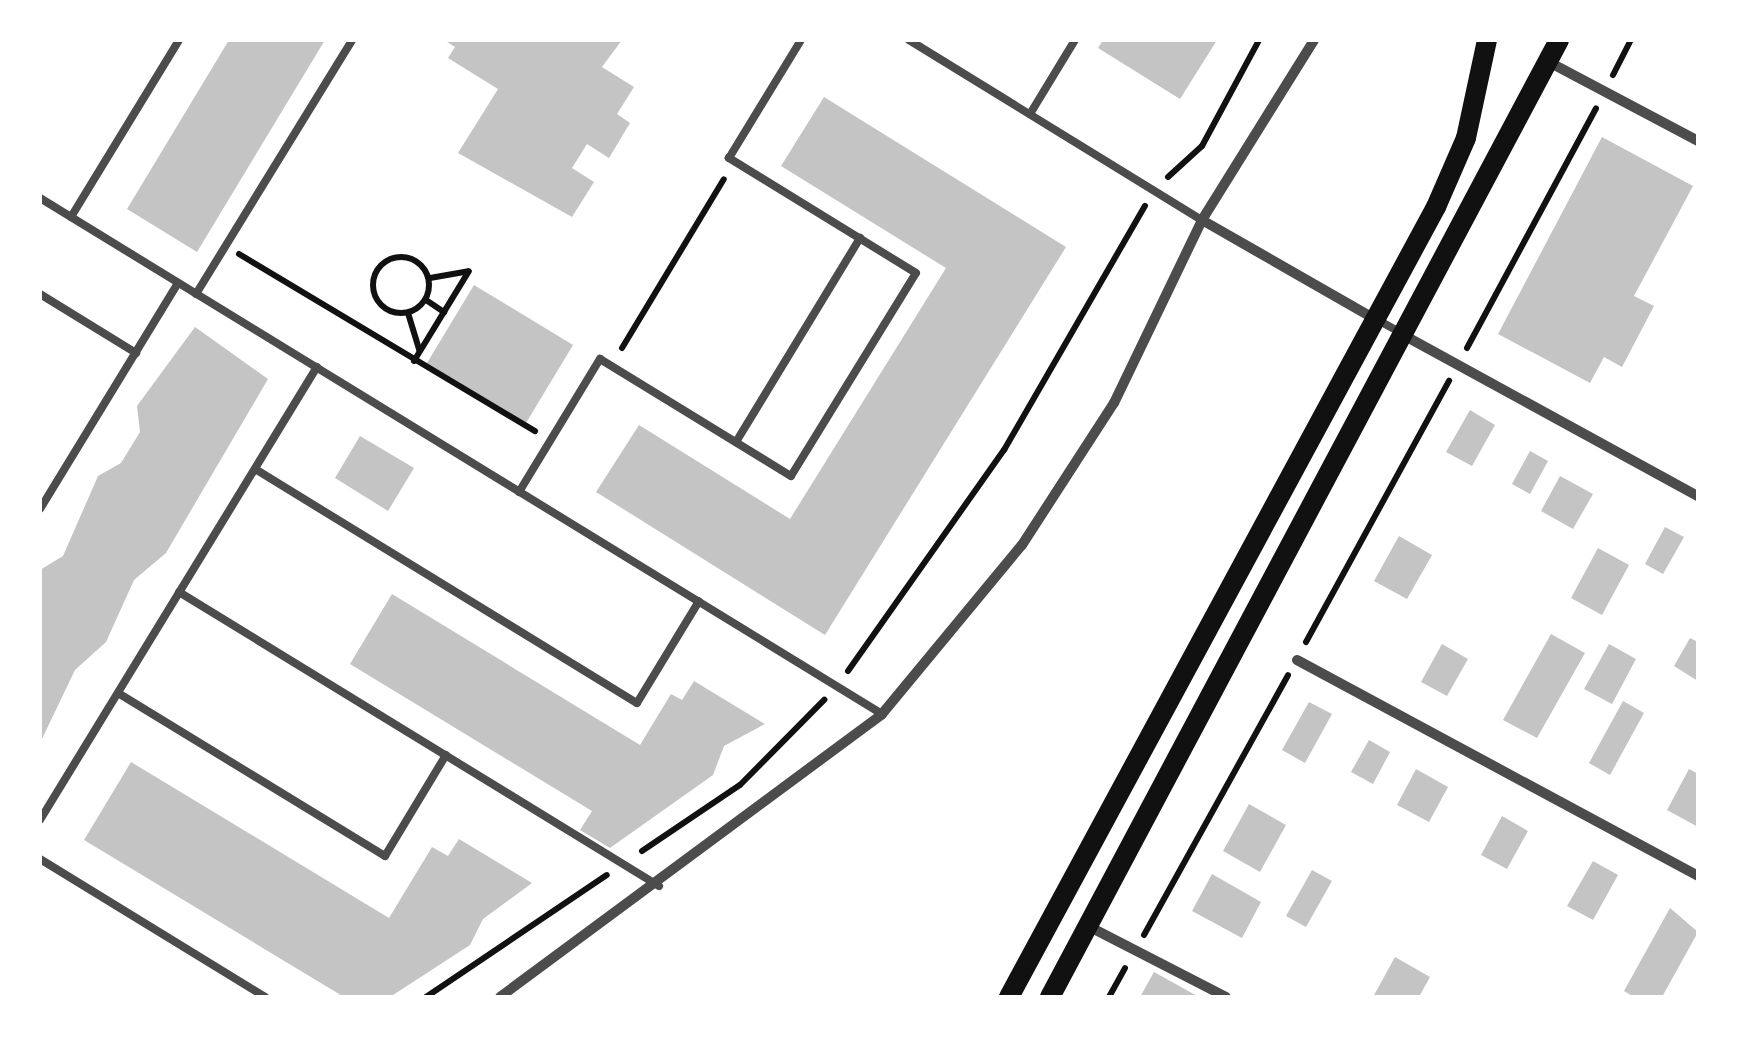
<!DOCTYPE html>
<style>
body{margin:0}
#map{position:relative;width:1738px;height:1037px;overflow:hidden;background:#fff;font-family:Ubuntu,sans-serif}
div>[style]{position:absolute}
.building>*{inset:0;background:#c4c4c4}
.path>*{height:6px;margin:-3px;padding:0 3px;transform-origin:3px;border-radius:3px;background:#111}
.path>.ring{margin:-3px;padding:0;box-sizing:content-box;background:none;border:6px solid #111;border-radius:50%}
.service>*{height:8px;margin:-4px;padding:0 4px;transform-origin:4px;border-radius:4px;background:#4c4c4c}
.minor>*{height:10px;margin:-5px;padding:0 5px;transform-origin:5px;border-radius:5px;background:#4c4c4c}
.secondary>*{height:20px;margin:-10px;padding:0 10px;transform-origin:10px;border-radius:10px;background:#111}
span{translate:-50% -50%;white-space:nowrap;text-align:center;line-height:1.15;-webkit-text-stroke:8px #fff;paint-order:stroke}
.frame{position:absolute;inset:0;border:42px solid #fff;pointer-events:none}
</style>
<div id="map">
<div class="building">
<div style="clip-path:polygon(229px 40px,325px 40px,197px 252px,127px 209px)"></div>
<div style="clip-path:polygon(444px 40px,622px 40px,602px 67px,634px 87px,617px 114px,630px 123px,609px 158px,587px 144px,572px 168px,594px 182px,572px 217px,458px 153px,498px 89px,448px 58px,455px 47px)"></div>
<div style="clip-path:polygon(1103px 40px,1217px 40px,1180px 99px,1098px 48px)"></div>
<div style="clip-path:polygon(824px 97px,1066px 247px,825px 635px,596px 492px,639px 425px,790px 519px,946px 268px,781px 166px)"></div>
<div style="clip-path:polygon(1602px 137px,1693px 186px,1634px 296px,1654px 306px,1622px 367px,1604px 357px,1590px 383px,1498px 334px)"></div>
<div style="clip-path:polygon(474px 285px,573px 345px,526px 423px,427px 363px)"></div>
<div style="clip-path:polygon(195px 327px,268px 379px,166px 553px,134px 580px,106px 642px,75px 670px,40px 743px,40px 570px,63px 556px,98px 476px,121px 463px,140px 432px,137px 406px)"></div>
<div style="clip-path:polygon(1470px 410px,1495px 425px,1472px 466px,1446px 452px)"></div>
<div style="clip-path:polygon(360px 436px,414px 468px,388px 511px,335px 478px)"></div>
<div style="clip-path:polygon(1530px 451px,1548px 461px,1530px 494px,1512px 484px)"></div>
<div style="clip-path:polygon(1560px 476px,1593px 494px,1573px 529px,1541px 511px)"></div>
<div style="clip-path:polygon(1665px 527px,1684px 537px,1663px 574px,1645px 564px)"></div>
<div style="clip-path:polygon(1399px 536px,1432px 555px,1407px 599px,1374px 581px)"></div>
<div style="clip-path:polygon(1598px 548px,1629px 565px,1602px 615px,1571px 598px)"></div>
<div style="clip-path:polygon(392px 594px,640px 745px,671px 694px,682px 700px,694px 681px,765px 724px,724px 746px,713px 775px,610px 848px,580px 830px,592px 811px,350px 664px)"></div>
<div style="clip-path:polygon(1551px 634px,1585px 653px,1537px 738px,1503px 720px)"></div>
<div style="clip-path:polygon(1690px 638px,1698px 642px,1698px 681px,1674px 666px)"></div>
<div style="clip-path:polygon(1442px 644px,1468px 659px,1447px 696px,1421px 682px)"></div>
<div style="clip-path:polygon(1609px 644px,1636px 659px,1612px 704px,1584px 689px)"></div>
<div style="clip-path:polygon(1623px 701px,1644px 713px,1610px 775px,1589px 763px)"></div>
<div style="clip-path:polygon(1309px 702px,1332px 714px,1305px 763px,1282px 750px)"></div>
<div style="clip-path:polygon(1369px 740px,1390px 752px,1373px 784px,1351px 772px)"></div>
<div style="clip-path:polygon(131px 762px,389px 918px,432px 847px,448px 856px,459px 839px,532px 883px,483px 919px,470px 945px,390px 997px,344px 997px,84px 840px)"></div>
<div style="clip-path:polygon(1416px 769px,1448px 787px,1429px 822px,1397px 805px)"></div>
<div style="clip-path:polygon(1689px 769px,1698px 774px,1698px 827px,1667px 810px)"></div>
<div style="clip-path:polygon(1249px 804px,1286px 825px,1260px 872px,1223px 851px)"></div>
<div style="clip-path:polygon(1502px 816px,1528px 831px,1507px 869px,1481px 855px)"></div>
<div style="clip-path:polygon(1593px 861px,1618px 875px,1593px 920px,1567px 906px)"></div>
<div style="clip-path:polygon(1312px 870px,1332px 881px,1306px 927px,1286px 916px)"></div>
<div style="clip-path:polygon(1212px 874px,1261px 902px,1242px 938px,1192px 911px)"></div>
<div style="clip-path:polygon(1670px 908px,1698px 932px,1662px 997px,1634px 997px,1624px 991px)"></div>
<div style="clip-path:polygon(1395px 957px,1430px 977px,1419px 997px,1373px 997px)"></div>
<div style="clip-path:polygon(1154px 972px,1199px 997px,1140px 997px)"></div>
</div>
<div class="path">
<div style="left:1613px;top:75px;width:39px;rotate:-63deg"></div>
<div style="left:1168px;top:177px;width:46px;rotate:-42.4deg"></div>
<div style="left:1202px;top:146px;width:120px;rotate:-61.7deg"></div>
<div style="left:239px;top:254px;width:345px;rotate:30.9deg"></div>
<div class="ring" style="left:373px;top:257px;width:50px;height:50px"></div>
<div style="left:430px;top:278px;width:39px;rotate:-10deg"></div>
<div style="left:426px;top:300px;width:22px;rotate:34deg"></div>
<div style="left:408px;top:313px;width:39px;rotate:73deg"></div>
<div style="left:622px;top:348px;width:197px;rotate:-58.9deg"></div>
<div style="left:1467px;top:348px;width:272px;rotate:-61.7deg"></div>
<div style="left:414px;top:361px;width:105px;rotate:-58.6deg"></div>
<div style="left:1306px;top:642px;width:298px;rotate:-61.3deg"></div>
<div style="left:848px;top:671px;width:271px;rotate:-54.8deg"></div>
<div style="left:1004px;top:450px;width:282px;rotate:-60deg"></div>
<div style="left:642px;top:851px;width:118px;rotate:-34deg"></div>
<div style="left:740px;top:785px;width:120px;rotate:-45.3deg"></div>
<div style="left:1144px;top:935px;width:297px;rotate:-61deg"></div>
<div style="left:426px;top:997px;width:218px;rotate:-34deg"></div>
<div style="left:1109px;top:997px;width:33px;rotate:-61deg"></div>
</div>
<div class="service">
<div style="left:909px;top:40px;width:344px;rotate:31.6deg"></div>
<div style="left:1030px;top:114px;width:87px;rotate:-58.7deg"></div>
<div style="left:40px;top:198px;width:988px;rotate:31.5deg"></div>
<div style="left:71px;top:217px;width:207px;rotate:-58.6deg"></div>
<div style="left:40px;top:294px;width:113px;rotate:31.6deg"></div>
<div style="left:196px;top:294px;width:298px;rotate:-58.4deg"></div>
<div style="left:1376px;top:319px;width:31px;rotate:29deg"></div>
<div style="left:736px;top:442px;width:239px;rotate:-58.7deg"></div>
<div style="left:255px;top:469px;width:448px;rotate:31.5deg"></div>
<div style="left:637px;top:703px;width:119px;rotate:-58.7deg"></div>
<div style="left:519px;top:492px;width:156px;rotate:-58.7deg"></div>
<div style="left:600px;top:359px;width:224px;rotate:31.5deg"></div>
<div style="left:791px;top:476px;width:238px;rotate:-58.4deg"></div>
<div style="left:916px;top:273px;width:220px;rotate:-148.4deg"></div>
<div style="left:729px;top:158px;width:138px;rotate:-58.6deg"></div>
<div style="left:40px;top:509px;width:265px;rotate:-58.6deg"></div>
<div style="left:179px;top:592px;width:563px;rotate:31.49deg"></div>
<div style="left:118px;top:693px;width:313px;rotate:31.4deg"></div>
<div style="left:385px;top:856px;width:118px;rotate:-58.9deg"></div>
<div style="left:40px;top:820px;width:531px;rotate:-58.56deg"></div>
<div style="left:40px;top:859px;width:264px;rotate:31.5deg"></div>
</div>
<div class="minor">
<div style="left:1547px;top:61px;width:171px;rotate:27.9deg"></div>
<div style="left:1202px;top:220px;width:199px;rotate:29.8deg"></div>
<div style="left:1407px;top:337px;width:332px;rotate:28.7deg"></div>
<div style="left:1297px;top:660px;width:455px;rotate:28.3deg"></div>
<div style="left:1088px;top:926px;width:155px;rotate:27.2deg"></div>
<div style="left:500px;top:997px;width:475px;rotate:-36.5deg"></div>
<div style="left:882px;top:714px;width:219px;rotate:-50.4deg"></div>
<div style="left:1022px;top:545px;width:169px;rotate:-57.1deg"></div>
<div style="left:1114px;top:403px;width:203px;rotate:-64.3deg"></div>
<div style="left:1202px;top:220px;width:212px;rotate:-58.1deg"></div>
</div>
<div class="secondary">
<div style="left:1009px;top:997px;width:898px;rotate:-61.61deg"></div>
<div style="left:1436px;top:207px;width:75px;rotate:-66.5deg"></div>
<div style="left:1466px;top:138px;width:100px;rotate:-77.9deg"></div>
<div style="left:1050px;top:997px;width:1084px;rotate:-61.99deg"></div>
</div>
<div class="frame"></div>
</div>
